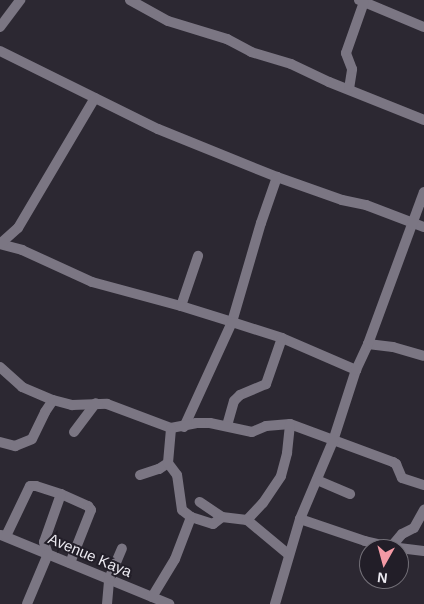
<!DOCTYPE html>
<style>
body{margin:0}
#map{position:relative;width:424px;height:604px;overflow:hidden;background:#2c2832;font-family:Arial,sans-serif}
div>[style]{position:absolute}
.street>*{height:10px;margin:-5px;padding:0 5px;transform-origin:5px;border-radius:5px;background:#7b7683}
span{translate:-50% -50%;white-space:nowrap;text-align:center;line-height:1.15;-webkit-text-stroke:4px #221e28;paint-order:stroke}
.street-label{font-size:15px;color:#eceaf1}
.north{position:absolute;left:359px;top:539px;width:50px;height:50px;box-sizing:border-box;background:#221e28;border:1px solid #737078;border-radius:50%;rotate:187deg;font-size:14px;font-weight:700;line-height:20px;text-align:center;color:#eceaf1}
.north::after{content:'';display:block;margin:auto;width:18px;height:22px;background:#f49aa5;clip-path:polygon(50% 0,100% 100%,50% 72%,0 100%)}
</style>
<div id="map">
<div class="street">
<div style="left:130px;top:0;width:43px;rotate:28.9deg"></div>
<div style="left:168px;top:21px;width:62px;rotate:17deg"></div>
<div style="left:227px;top:39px;width:27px;rotate:28deg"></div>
<div style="left:251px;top:52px;width:42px;rotate:16.7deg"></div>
<div style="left:291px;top:64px;width:42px;rotate:25.3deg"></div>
<div style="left:329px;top:82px;width:102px;rotate:21.8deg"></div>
<div style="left:359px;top:0;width:70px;rotate:22.6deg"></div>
<div style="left:0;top:27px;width:34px;rotate:-53deg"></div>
<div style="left:0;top:51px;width:176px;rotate:26.3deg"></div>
<div style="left:158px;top:129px;width:128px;rotate:22deg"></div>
<div style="left:277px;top:177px;width:69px;rotate:19.5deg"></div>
<div style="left:342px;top:200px;width:25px;rotate:12deg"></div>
<div style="left:366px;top:205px;width:62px;rotate:20.8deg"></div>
<div style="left:349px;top:89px;width:20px;rotate:-81deg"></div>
<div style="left:352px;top:69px;width:17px;rotate:-111deg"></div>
<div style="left:346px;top:53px;width:54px;rotate:-70.6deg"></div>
<div style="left:0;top:244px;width:23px;rotate:15deg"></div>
<div style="left:22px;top:250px;width:77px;rotate:24.6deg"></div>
<div style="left:92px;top:282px;width:92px;rotate:15.1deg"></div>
<div style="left:181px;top:306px;width:53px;rotate:-71.2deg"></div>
<div style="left:0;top:244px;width:24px;rotate:-42deg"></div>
<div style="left:18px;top:228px;width:151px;rotate:-59.4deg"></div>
<div style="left:181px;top:306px;width:53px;rotate:17.4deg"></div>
<div style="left:232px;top:322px;width:103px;rotate:-73.7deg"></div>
<div style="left:261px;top:223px;width:49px;rotate:-70.8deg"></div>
<div style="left:282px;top:338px;width:81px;rotate:23.4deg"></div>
<div style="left:368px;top:344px;width:25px;rotate:7deg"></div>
<div style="left:393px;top:347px;width:32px;rotate:16deg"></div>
<div style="left:0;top:367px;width:30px;rotate:42deg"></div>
<div style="left:22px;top:387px;width:34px;rotate:23deg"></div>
<div style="left:184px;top:427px;width:115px;rotate:-65.4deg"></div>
<div style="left:232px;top:322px;width:52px;rotate:17.7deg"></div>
<div style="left:282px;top:338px;width:49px;rotate:109.2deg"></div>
<div style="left:266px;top:384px;width:28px;rotate:157deg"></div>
<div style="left:240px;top:395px;width:8px;rotate:135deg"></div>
<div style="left:234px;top:401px;width:25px;rotate:106deg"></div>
<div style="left:74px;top:432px;width:36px;rotate:-53deg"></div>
<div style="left:0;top:442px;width:16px;rotate:15deg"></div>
<div style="left:15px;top:446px;width:18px;rotate:-22deg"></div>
<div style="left:32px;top:439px;width:30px;rotate:-64deg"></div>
<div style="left:45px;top:412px;width:14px;rotate:-56deg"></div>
<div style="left:53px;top:400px;width:20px;rotate:15deg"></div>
<div style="left:72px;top:405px;width:35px;rotate:-2deg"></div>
<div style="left:107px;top:404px;width:68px;rotate:20.6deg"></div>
<div style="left:171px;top:428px;width:25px;rotate:-11deg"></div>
<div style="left:196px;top:423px;width:14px"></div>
<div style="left:210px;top:423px;width:43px;rotate:12.1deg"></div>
<div style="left:252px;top:432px;width:15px;rotate:-23deg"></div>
<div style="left:266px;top:426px;width:24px;rotate:-5deg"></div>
<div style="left:290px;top:424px;width:110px;rotate:20.3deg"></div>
<div style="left:393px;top:462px;width:4px;rotate:34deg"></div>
<div style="left:396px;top:464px;width:15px;rotate:67deg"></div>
<div style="left:402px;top:478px;width:23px;rotate:18deg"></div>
<div style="left:140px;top:475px;width:20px;rotate:-18deg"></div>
<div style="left:159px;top:469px;width:11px;rotate:-34deg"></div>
<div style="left:168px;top:463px;width:35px;rotate:-85deg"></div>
<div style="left:317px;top:480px;width:36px;rotate:23deg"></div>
<div style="left:61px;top:494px;width:30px;rotate:24deg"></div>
<div style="left:88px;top:506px;width:5px;rotate:53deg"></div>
<div style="left:91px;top:510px;width:57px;rotate:111.6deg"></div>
<div style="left:191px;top:517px;width:23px;rotate:18deg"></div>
<div style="left:213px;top:524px;width:11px;rotate:-38deg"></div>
<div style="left:222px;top:517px;width:27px;rotate:-146deg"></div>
<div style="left:222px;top:517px;width:25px;rotate:7deg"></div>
<div style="left:247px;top:520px;width:53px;rotate:39.7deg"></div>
<div style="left:300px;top:519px;width:69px;rotate:18.7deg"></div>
<div style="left:365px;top:541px;width:27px;rotate:13deg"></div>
<div style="left:391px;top:547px;width:17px;rotate:-50deg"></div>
<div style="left:402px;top:534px;width:13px;rotate:-27deg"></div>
<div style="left:414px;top:528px;width:21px;rotate:-61deg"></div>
<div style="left:247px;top:520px;width:23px;rotate:-47deg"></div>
<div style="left:263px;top:503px;width:32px;rotate:-56deg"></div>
<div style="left:281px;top:476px;width:24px;rotate:-75deg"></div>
<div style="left:287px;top:453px;width:29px;rotate:-84deg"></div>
<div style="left:1px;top:535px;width:182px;rotate:22.3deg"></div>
<div style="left:6px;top:536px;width:55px;rotate:-64.4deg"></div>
<div style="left:30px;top:486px;width:6px"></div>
<div style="left:36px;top:486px;width:26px;rotate:18deg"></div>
<div style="left:61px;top:494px;width:51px;rotate:109.5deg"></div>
<div style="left:44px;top:542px;width:13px;rotate:72deg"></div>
<div style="left:48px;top:554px;width:54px;rotate:112.8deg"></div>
<div style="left:391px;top:547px;width:33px;rotate:7deg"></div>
<div style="left:152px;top:597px;width:44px;rotate:-58.8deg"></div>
<div style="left:175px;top:559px;width:45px;rotate:-69.1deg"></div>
<div style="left:191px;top:517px;width:11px;rotate:-142deg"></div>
<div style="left:182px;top:510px;width:35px;rotate:-98deg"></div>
<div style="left:177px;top:475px;width:15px;rotate:-127deg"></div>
<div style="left:107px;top:604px;width:25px;rotate:-85deg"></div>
<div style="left:109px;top:579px;width:33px;rotate:-67deg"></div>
<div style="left:275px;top:604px;width:89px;rotate:-73.6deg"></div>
<div style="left:300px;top:519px;width:85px;rotate:-67.1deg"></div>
<div style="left:333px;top:441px;width:75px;rotate:-72.1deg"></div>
<div style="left:356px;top:370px;width:29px;rotate:-65deg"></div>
<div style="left:368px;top:344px;width:162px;rotate:-69.8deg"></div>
</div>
<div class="street-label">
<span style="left:90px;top:555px;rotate:23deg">Avenue Kaya</span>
</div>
<div class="north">N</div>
</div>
